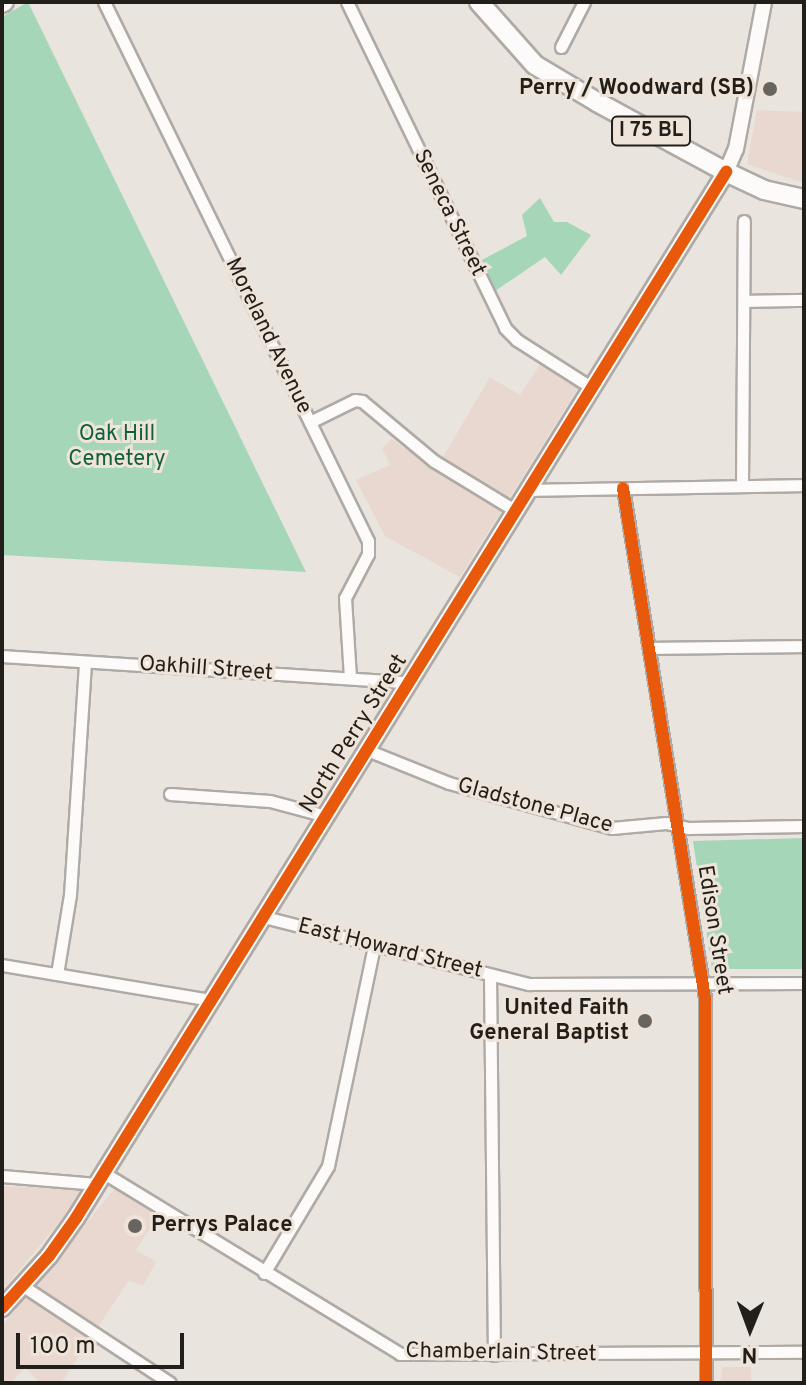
<!DOCTYPE html>
<style>
body{margin:0}
#map{position:relative;width:806px;height:1385px;overflow:hidden;background:#eae4de;font-family:Overpass,sans-serif}
div>[style]{position:absolute}
.commercial>*{inset:0;background:#e8d8d0}
.green>*{inset:0;background:#a6d6b8}
.roads{filter:drop-shadow(2px 0 #afaaa6) drop-shadow(-2px 0 #afaaa6) drop-shadow(0 2px #afaaa6) drop-shadow(0 -2px #afaaa6)}
.minor>*{height:11px;margin:-5.5px;padding:0 5.5px;transform-origin:5.5px;border-radius:5.5px;background:#fcfbfa}
.tertiary>*{height:14px;margin:-7px;padding:0 7px;transform-origin:7px;border-radius:7px;background:#fcfbfa}
.primary>*{height:16px;margin:-8px;padding:0 8px;transform-origin:8px;border-radius:8px;background:#fcfbfa}
.trunk>*{height:18px;margin:-9px;padding:0 9px;transform-origin:9px;border-radius:9px;background:#fcfbfa}
.cycleway>*{height:12px;margin:-6px;padding:0 6px;transform-origin:6px;border-radius:6px;background:#e8590c}
.dots>*{width:22px;height:22px;translate:-50% -50%;box-sizing:border-box;border:4px solid #efe4d9;border-radius:50%}
span{translate:-50% -50%;white-space:nowrap;text-align:center;line-height:1.15;-webkit-text-stroke:6px #efe4d9;paint-order:stroke}
.shield-label span{padding:2px 6px;background:#efe4d9;border:2px solid;border-radius:6px;-webkit-text-stroke-width:0}
.shield-label{font-size:20px;color:#221f1b;font-weight:700}
.poi-label{font-size:22px;color:#221f1b;font-weight:700}
.right{translate:-100% -50%;text-align:right}
.left{translate:0 -50%;text-align:left}
.street-label{font-size:22px;color:#221f1b}
.park-label{font-size:22px;color:#0f603d}
.frame{position:absolute;inset:0;border:4px solid #221f1b;pointer-events:none}
.north{position:absolute;left:710px;top:1289px;width:80px;height:80px;-webkit-text-stroke:6px #efe4d9;paint-order:stroke;rotate:181deg;font-size:22px;font-weight:700;line-height:32px;text-align:center;color:#221f1b}
.north::after{content:'';display:block;margin:auto;width:28px;height:36px;background:#221f1b;clip-path:polygon(50% 0,100% 100%,50% 72%,0 100%)}
.scale{position:absolute;left:16px;top:1333px;width:168px;height:36px;box-sizing:border-box;border:4px solid #221f1b;border-top:0;padding-left:10px;font-size:24px;line-height:28px;white-space:nowrap;color:#221f1b;-webkit-text-stroke:6px #efe4d9;paint-order:stroke}
</style>
<div id="map">
<div class="commercial">
<div style="clip-path:polygon(757px 110px,804px 112px,804px 183px,747px 164px)"></div>
<div style="clip-path:polygon(541px 363px,578px 388px,460px 577px,385px 536px,356px 480px,390px 465px,382px 448px,391px 439px,436px 469px,490px 377px,520px 395px)"></div>
<div style="clip-path:polygon(2px 1186px,81px 1189px,81px 1196px,2px 1291px)"></div>
<div style="clip-path:polygon(116px 1187px,158px 1216px,136px 1250px,156px 1262px,143px 1286px,129px 1280px,61px 1383px,41px 1383px,25px 1368px,10px 1383px,2px 1383px,2px 1326px)"></div>
<div style="clip-path:polygon(722px 1367px,751px 1367px,751px 1383px,720px 1383px)"></div>
</div>
<div class="green">
<div style="clip-path:polygon(28px 2px,306px 572px,2px 555px,2px 17px)"></div>
<div style="clip-path:polygon(540px 198px,554px 222px,567px 222px,591px 235px,561px 275px,545px 257px,495px 291px,480px 261px,527px 236px,522px 215px)"></div>
<div style="clip-path:polygon(804px 838px,804px 969px,712px 969px,693px 841px)"></div>
</div>
<div class="roads">
<div class="minor">
<div style="left:104px;top:2px;width:600px;rotate:63.9deg"></div>
<div style="left:368px;top:541px;width:13px;rotate:90deg"></div>
<div style="left:368px;top:554px;width:50px;rotate:117.6deg"></div>
<div style="left:345px;top:598px;width:80px;rotate:86.4deg"></div>
<div style="left:347px;top:2px;width:362px;rotate:64.1deg"></div>
<div style="left:505px;top:328px;width:17px;rotate:45deg"></div>
<div style="left:517px;top:340px;width:89px;rotate:32.6deg"></div>
<div style="left:561px;top:47px;width:51px;rotate:-62.9deg"></div>
<div style="left:744px;top:301px;width:60px;rotate:-1deg"></div>
<div style="left:310px;top:422px;width:50px;rotate:-26.1deg"></div>
<div style="left:355px;top:400px;width:7px;rotate:8deg"></div>
<div style="left:362px;top:401px;width:94px;rotate:39.8deg"></div>
<div style="left:434px;top:461px;width:96px;rotate:31.4deg"></div>
<div style="left:742px;top:486px;width:265px;rotate:-89.6deg"></div>
<div style="left:623px;top:488px;width:517px;rotate:80.87deg"></div>
<div style="left:705px;top:998px;width:385px;rotate:89.9deg"></div>
<div style="left:529px;top:490px;width:275px;rotate:-1deg"></div>
<div style="left:649px;top:648px;width:155px;rotate:-0.7deg"></div>
<div style="left:2px;top:656px;width:408px;rotate:3.7deg"></div>
<div style="left:367px;top:750px;width:88px;rotate:21.9deg"></div>
<div style="left:449px;top:783px;width:169px;rotate:15.4deg"></div>
<div style="left:612px;top:828px;width:54px;rotate:-5.3deg"></div>
<div style="left:666px;top:823px;width:23px;rotate:13deg"></div>
<div style="left:688px;top:828px;width:116px;rotate:-1deg"></div>
<div style="left:170px;top:794px;width:100px;rotate:4deg"></div>
<div style="left:270px;top:801px;width:58px;rotate:15deg"></div>
<div style="left:264px;top:917px;width:273px;rotate:14.2deg"></div>
<div style="left:529px;top:984px;width:275px;rotate:-0.2deg"></div>
<div style="left:2px;top:965px;width:213px;rotate:9.5deg"></div>
<div style="left:57px;top:974px;width:80px;rotate:-80.7deg"></div>
<div style="left:70px;top:895px;width:233px;rotate:-86.3deg"></div>
<div style="left:490px;top:975px;width:380px;rotate:89.4deg"></div>
<div style="left:104px;top:1173px;width:347px;rotate:31.4deg"></div>
<div style="left:400px;top:1354px;width:404px;rotate:-0.3deg"></div>
<div style="left:2px;top:1176px;width:95px;rotate:4.8deg"></div>
<div style="left:264px;top:1273px;width:125px;rotate:-59.1deg"></div>
<div style="left:328px;top:1166px;width:226px;rotate:-78.2deg"></div>
<div style="left:23px;top:1286px;width:176px;rotate:33.4deg"></div>
</div>
<div class="tertiary">
<div style="left:726px;top:172px;width:25px;rotate:-67deg"></div>
<div style="left:736px;top:149px;width:150px;rotate:-79.2deg"></div>
</div>
<div class="primary">
<div style="left:2px;top:1308px;width:70px;rotate:-47.9deg"></div>
<div style="left:49px;top:1256px;width:47px;rotate:-54.6deg"></div>
<div style="left:76px;top:1218px;width:1232px;rotate:-58.14deg"></div>
</div>
<div class="trunk">
<div style="left:479px;top:2px;width:84px;rotate:48.4deg"></div>
<div style="left:535px;top:65px;width:72px;rotate:30.8deg"></div>
<div style="left:597px;top:102px;width:147px;rotate:28.5deg"></div>
<div style="left:726px;top:172px;width:42px;rotate:25.3deg"></div>
<div style="left:764px;top:190px;width:41px;rotate:12.7deg"></div>
<div style="left:2px;top:3px;width:2px;rotate:-27deg"></div>
</div>
</div>
<div class="cycleway">
<div style="left:623px;top:488px;width:517px;rotate:80.87deg"></div>
<div style="left:705px;top:998px;width:385px;rotate:89.9deg"></div>
<div style="left:2px;top:1308px;width:70px;rotate:-47.9deg"></div>
<div style="left:49px;top:1256px;width:47px;rotate:-54.6deg"></div>
<div style="left:76px;top:1218px;width:1232px;rotate:-58.14deg"></div>
</div>
<div class="dots">
<div style="left:770px;top:89px;background:#68645f"></div>
<div style="left:645px;top:1021px;background:#68645f"></div>
<div style="left:135px;top:1226px;background:#68645f"></div>
</div>
<div class="shield-label">
<span style="left:651px;top:131px">I 75 BL</span>
</div>
<div class="poi-label">
<span class="right" style="left:754px;top:89px">Perry / Woodward (SB)</span>
<span class="right" style="left:629px;top:1021px">United Faith<br>General Baptist</span>
<span class="left" style="left:151px;top:1226px">Perrys Palace</span>
</div>
<div class="street-label">
<span style="left:449px;top:213px;rotate:64deg">Seneca Street</span>
<span style="left:268px;top:336px;rotate:64deg">Moreland Avenue</span>
<span style="left:206px;top:669px;rotate:4deg">Oakhill Street</span>
<span style="left:354px;top:734px;rotate:-58deg">North Perry Street</span>
<span style="left:535px;top:806px;rotate:15deg">Gladstone Place</span>
<span style="left:714px;top:930px;rotate:81deg">Edison Street</span>
<span style="left:390px;top:949px;rotate:14deg">East Howard Street</span>
<span style="left:501px;top:1353px;rotate:1deg">Chamberlain Street</span>
</div>
<div class="park-label">
<span style="left:117px;top:447px">Oak Hill<br>Cemetery</span>
</div>
<div class="frame"></div>
<div class="north">N</div>
<div class="scale">100 m</div>
</div>
